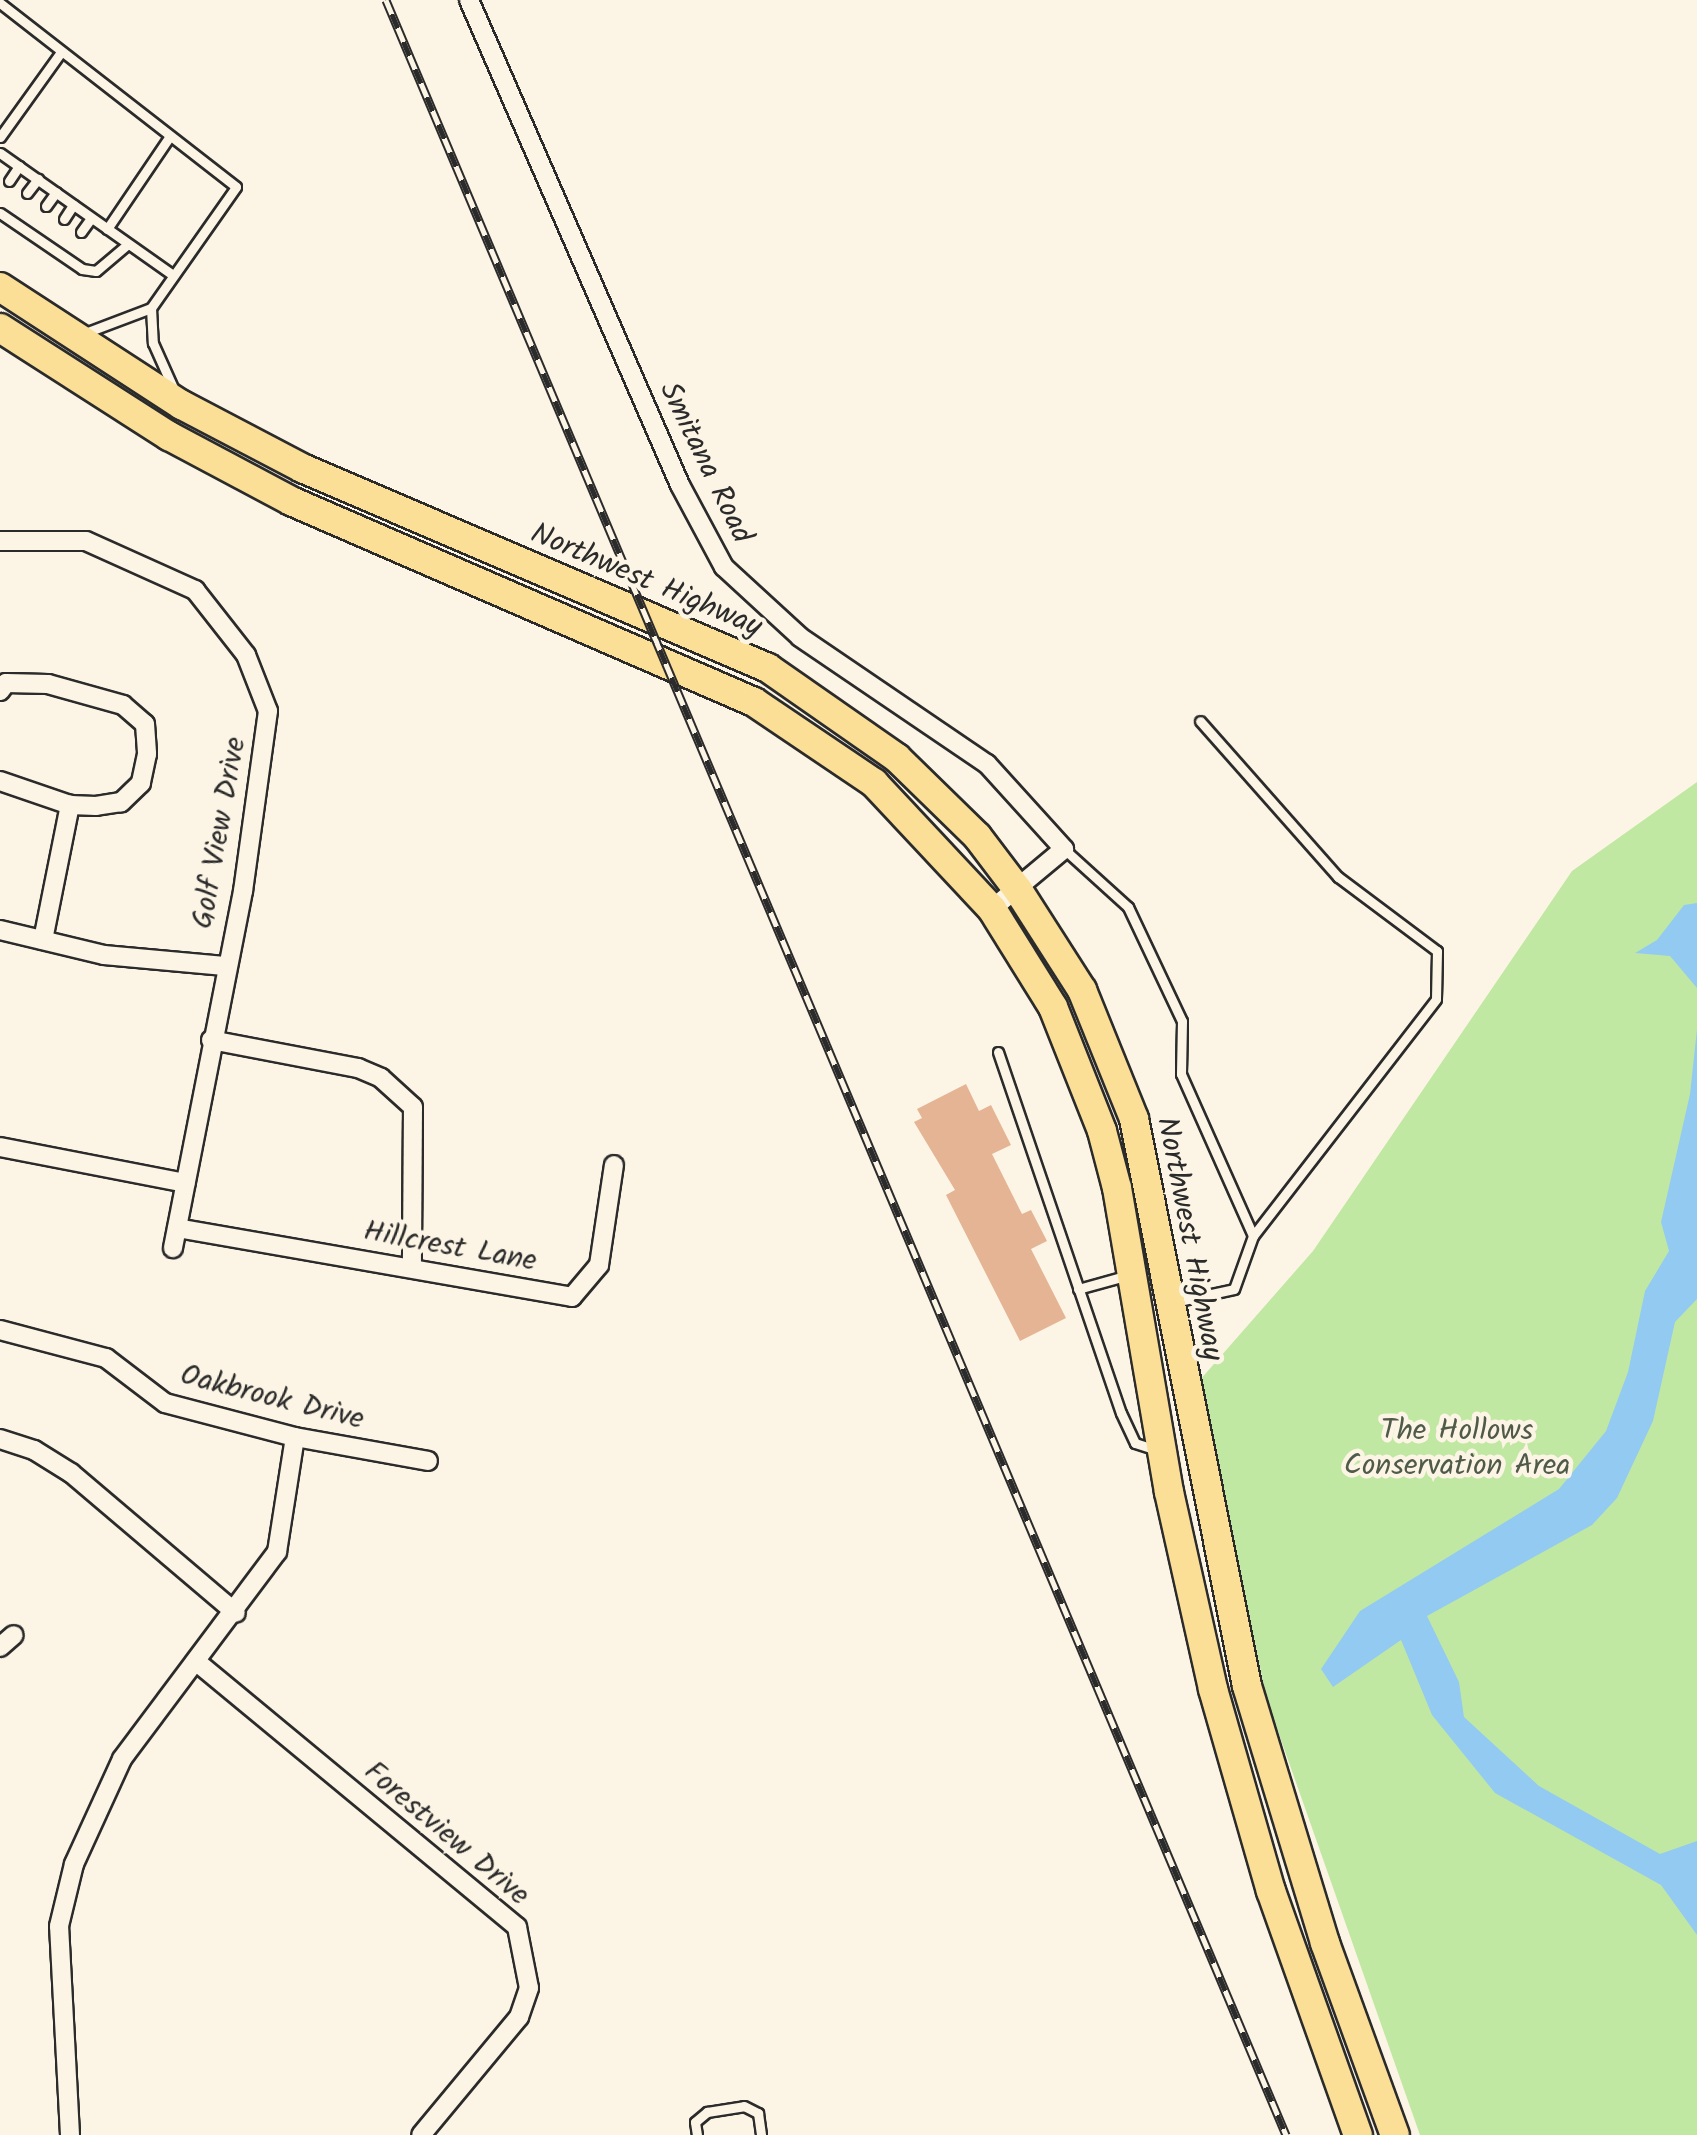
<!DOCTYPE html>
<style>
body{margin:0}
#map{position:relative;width:1697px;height:2135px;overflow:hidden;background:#fcf5e5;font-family:Kalam,sans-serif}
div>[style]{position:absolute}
.green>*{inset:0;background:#c1e8a3}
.water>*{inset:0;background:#93caf1}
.building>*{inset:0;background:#e4b494}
.roads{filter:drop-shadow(2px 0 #2b2b2b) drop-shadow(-2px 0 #2b2b2b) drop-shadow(0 2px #2b2b2b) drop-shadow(0 -2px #2b2b2b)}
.service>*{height:9px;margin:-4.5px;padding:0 4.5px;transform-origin:4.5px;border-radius:4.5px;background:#fcf5e5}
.minor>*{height:18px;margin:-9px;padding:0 9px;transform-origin:9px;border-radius:9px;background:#fcf5e5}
.primary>*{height:28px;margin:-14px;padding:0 14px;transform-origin:14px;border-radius:14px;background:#fbdf96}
.rail>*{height:9px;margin-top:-4.5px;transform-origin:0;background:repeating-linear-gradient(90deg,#fcf5e5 0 15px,#2b2b2b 0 30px);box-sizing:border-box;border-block:2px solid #2b2b2b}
span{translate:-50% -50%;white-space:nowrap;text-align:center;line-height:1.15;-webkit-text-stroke:9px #fcf5e5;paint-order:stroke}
.street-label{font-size:30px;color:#2b2b2b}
.park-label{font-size:30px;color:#505a49}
</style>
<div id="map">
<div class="green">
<div style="clip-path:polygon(1697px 782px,1697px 2135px,1420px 2135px,1267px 1700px,1199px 1381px,1313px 1251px,1572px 871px)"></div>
</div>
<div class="water">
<div style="clip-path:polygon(1697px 903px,1697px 988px,1670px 956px,1635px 953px,1657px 940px,1684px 905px)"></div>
<div style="clip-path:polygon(1697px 1029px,1697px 1299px,1675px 1322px,1653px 1421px,1617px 1498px,1592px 1525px,1427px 1616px,1459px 1682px,1464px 1717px,1539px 1786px,1660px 1854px,1697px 1841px,1697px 1935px,1661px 1885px,1495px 1793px,1432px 1715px,1401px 1640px,1333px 1687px,1321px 1669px,1360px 1611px,1559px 1489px,1606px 1431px,1628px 1372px,1645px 1291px,1669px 1251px,1661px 1222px,1690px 1094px)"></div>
</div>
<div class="building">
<div style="clip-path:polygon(966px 1084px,979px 1111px,991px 1105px,1011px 1145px,992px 1154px,1022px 1214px,1031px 1210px,1047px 1241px,1031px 1249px,1066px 1318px,1020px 1341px,946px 1195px,955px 1190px,914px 1122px,922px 1118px,917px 1109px)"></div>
</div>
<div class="roads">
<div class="service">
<div style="left:0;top:3px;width:299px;rotate:37.9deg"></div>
<div style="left:236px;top:187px;width:148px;rotate:125.1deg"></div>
<div style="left:151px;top:308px;width:71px;rotate:159.3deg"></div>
<div style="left:0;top:137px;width:105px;rotate:-54.3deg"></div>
<div style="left:0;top:153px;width:212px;rotate:35.2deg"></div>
<div style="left:9px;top:181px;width:18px;rotate:-56deg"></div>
<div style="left:27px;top:193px;width:18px;rotate:-52deg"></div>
<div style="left:46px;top:206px;width:17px;rotate:-54deg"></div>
<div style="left:0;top:213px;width:99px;rotate:34.3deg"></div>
<div style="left:82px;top:269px;width:14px;rotate:8deg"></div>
<div style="left:96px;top:271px;width:42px;rotate:-40.2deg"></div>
<div style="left:64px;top:219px;width:17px;rotate:-57deg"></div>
<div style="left:107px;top:229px;width:112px;rotate:-55.9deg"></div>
<div style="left:81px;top:232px;width:17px;rotate:-54deg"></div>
<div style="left:151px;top:308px;width:35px;rotate:87deg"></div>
<div style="left:153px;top:343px;width:51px;rotate:65.9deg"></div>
<div style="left:1064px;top:849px;width:86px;rotate:42.2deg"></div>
<div style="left:1128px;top:907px;width:126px;rotate:64.7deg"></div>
<div style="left:1182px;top:1021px;width:53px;rotate:91.1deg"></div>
<div style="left:1181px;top:1074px;width:177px;rotate:66deg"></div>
<div style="left:998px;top:1052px;width:381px;rotate:71.2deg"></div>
<div style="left:1121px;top:1413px;width:33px;rotate:65deg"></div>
<div style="left:1135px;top:1443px;width:22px;rotate:18deg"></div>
<div style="left:1078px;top:1289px;width:53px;rotate:-15.4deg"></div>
<div style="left:1174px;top:1302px;width:61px;rotate:-12.2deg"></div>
<div style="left:1234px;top:1289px;width:56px;rotate:-70.3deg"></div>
<div style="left:1253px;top:1236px;width:299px;rotate:-52.3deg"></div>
<div style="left:1436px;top:999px;width:48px;rotate:-88.8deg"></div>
<div style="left:1437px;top:951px;width:124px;rotate:-143.2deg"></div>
<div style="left:1338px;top:877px;width:208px;rotate:-131.5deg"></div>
<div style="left:697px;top:2135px;width:13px;rotate:-99deg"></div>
<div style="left:695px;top:2122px;width:16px;rotate:-40deg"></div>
<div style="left:707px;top:2112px;width:37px;rotate:-9deg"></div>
<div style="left:744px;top:2106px;width:16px;rotate:27deg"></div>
<div style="left:758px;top:2113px;width:22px;rotate:82deg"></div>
</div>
<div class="minor">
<div style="left:469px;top:0;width:529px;rotate:66.49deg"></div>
<div style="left:680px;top:485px;width:93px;rotate:61.8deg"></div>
<div style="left:724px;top:567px;width:103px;rotate:42.6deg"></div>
<div style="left:800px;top:637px;width:226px;rotate:34.2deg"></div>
<div style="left:987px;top:764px;width:115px;rotate:47.8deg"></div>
<div style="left:1064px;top:849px;width:94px;rotate:140.2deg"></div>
<div style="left:0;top:541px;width:86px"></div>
<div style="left:86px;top:541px;width:120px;rotate:24.2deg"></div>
<div style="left:195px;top:590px;width:83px;rotate:51.9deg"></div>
<div style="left:246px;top:655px;width:60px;rotate:68.6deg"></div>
<div style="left:268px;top:711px;width:182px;rotate:97.9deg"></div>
<div style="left:243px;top:891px;width:364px;rotate:101.1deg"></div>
<div style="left:0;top:691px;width:10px;rotate:-53deg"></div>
<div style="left:6px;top:683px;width:42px;rotate:1.4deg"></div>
<div style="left:48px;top:684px;width:78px;rotate:15.6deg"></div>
<div style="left:123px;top:705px;width:29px;rotate:41deg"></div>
<div style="left:145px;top:724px;width:30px;rotate:86deg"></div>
<div style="left:147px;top:754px;width:30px;rotate:102deg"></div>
<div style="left:141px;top:783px;width:28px;rotate:136deg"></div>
<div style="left:121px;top:802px;width:25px;rotate:171deg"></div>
<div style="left:96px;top:806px;width:26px;rotate:-178deg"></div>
<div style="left:70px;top:805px;width:74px;rotate:-161.1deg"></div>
<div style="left:0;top:930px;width:107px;rotate:13.5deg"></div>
<div style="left:104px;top:955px;width:121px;rotate:5.2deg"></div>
<div style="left:43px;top:940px;width:138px;rotate:-78.7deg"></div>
<div style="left:211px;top:1040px;width:150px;rotate:10.8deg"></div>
<div style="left:358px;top:1068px;width:25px;rotate:23deg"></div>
<div style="left:381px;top:1078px;width:43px;rotate:42.2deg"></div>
<div style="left:413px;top:1107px;width:161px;rotate:90.4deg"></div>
<div style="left:0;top:1147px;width:189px;rotate:11deg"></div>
<div style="left:177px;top:1228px;width:401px;rotate:9.9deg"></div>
<div style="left:572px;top:1297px;width:42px;rotate:-49.8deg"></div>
<div style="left:599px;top:1265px;width:101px;rotate:-81.5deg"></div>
<div style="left:0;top:1330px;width:110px;rotate:14.8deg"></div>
<div style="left:106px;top:1358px;width:74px;rotate:37.3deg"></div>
<div style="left:165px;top:1403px;width:134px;rotate:14.7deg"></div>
<div style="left:295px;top:1437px;width:135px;rotate:10.2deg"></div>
<div style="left:0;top:1439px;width:36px;rotate:18deg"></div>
<div style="left:34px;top:1450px;width:44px;rotate:31.9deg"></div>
<div style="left:71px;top:1473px;width:216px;rotate:40.3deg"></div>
<div style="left:0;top:1647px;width:18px;rotate:-41deg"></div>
<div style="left:198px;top:1663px;width:414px;rotate:39.6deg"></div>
<div style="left:517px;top:1927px;width:62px;rotate:78.9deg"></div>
<div style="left:529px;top:1988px;width:31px;rotate:109deg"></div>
<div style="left:519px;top:2017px;width:153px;rotate:129.7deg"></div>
<div style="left:70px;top:2135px;width:209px;rotate:-93deg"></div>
<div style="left:59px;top:1926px;width:64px;rotate:-76.4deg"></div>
<div style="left:74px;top:1864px;width:115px;rotate:-65.4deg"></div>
<div style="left:122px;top:1759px;width:259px;rotate:-53.2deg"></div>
<div style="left:277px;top:1552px;width:116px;rotate:-81.1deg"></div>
</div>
<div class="primary">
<div style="left:0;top:287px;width:217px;rotate:33deg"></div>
<div style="left:182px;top:405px;width:136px;rotate:27.7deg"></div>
<div style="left:302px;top:468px;width:507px;rotate:23.23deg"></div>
<div style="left:768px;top:668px;width:157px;rotate:34.9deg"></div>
<div style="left:897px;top:758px;width:112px;rotate:44.3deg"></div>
<div style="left:977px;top:836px;width:68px;rotate:52.8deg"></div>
<div style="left:1018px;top:890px;width:119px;rotate:57.4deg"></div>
<div style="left:1082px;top:990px;width:139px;rotate:68deg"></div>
<div style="left:1134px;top:1119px;width:578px;rotate:78.73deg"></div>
<div style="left:1247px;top:1686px;width:269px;rotate:73.1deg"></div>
<div style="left:1325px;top:1943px;width:204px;rotate:70deg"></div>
<div style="left:0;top:328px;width:201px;rotate:32.6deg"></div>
<div style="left:169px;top:436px;width:138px;rotate:28deg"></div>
<div style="left:291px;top:501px;width:505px;rotate:23.47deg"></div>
<div style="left:754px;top:702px;width:145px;rotate:34deg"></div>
<div style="left:874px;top:783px;width:173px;rotate:46.9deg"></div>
<div style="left:992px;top:909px;width:115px;rotate:58.1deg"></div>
<div style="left:1053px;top:1007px;width:133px;rotate:68.4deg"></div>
<div style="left:1102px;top:1131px;width:59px;rotate:75.3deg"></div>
<div style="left:1117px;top:1188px;width:308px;rotate:80.3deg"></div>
<div style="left:1169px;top:1492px;width:202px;rotate:77.4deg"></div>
<div style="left:1213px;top:1689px;width:210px;rotate:74deg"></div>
<div style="left:1271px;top:1891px;width:259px;rotate:70.4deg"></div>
</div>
</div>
<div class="rail">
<div style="left:386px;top:0;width:2317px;rotate:67.14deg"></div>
</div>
<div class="street-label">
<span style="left:705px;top:463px;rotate:64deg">Smitana Road</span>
<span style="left:646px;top:581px;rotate:23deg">Northwest Highway</span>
<span style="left:220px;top:833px;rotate:-80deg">Golf View Drive</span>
<span style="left:1189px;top:1239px;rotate:79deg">Northwest Highway</span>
<span style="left:450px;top:1247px;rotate:10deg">Hillcrest Lane</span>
<span style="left:272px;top:1398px;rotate:14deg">Oakbrook Drive</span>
<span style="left:446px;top:1834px;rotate:40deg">Forestview Drive</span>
</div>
<div class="park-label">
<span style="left:1457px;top:1448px">The Hollows<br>Conservation Area</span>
</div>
</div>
